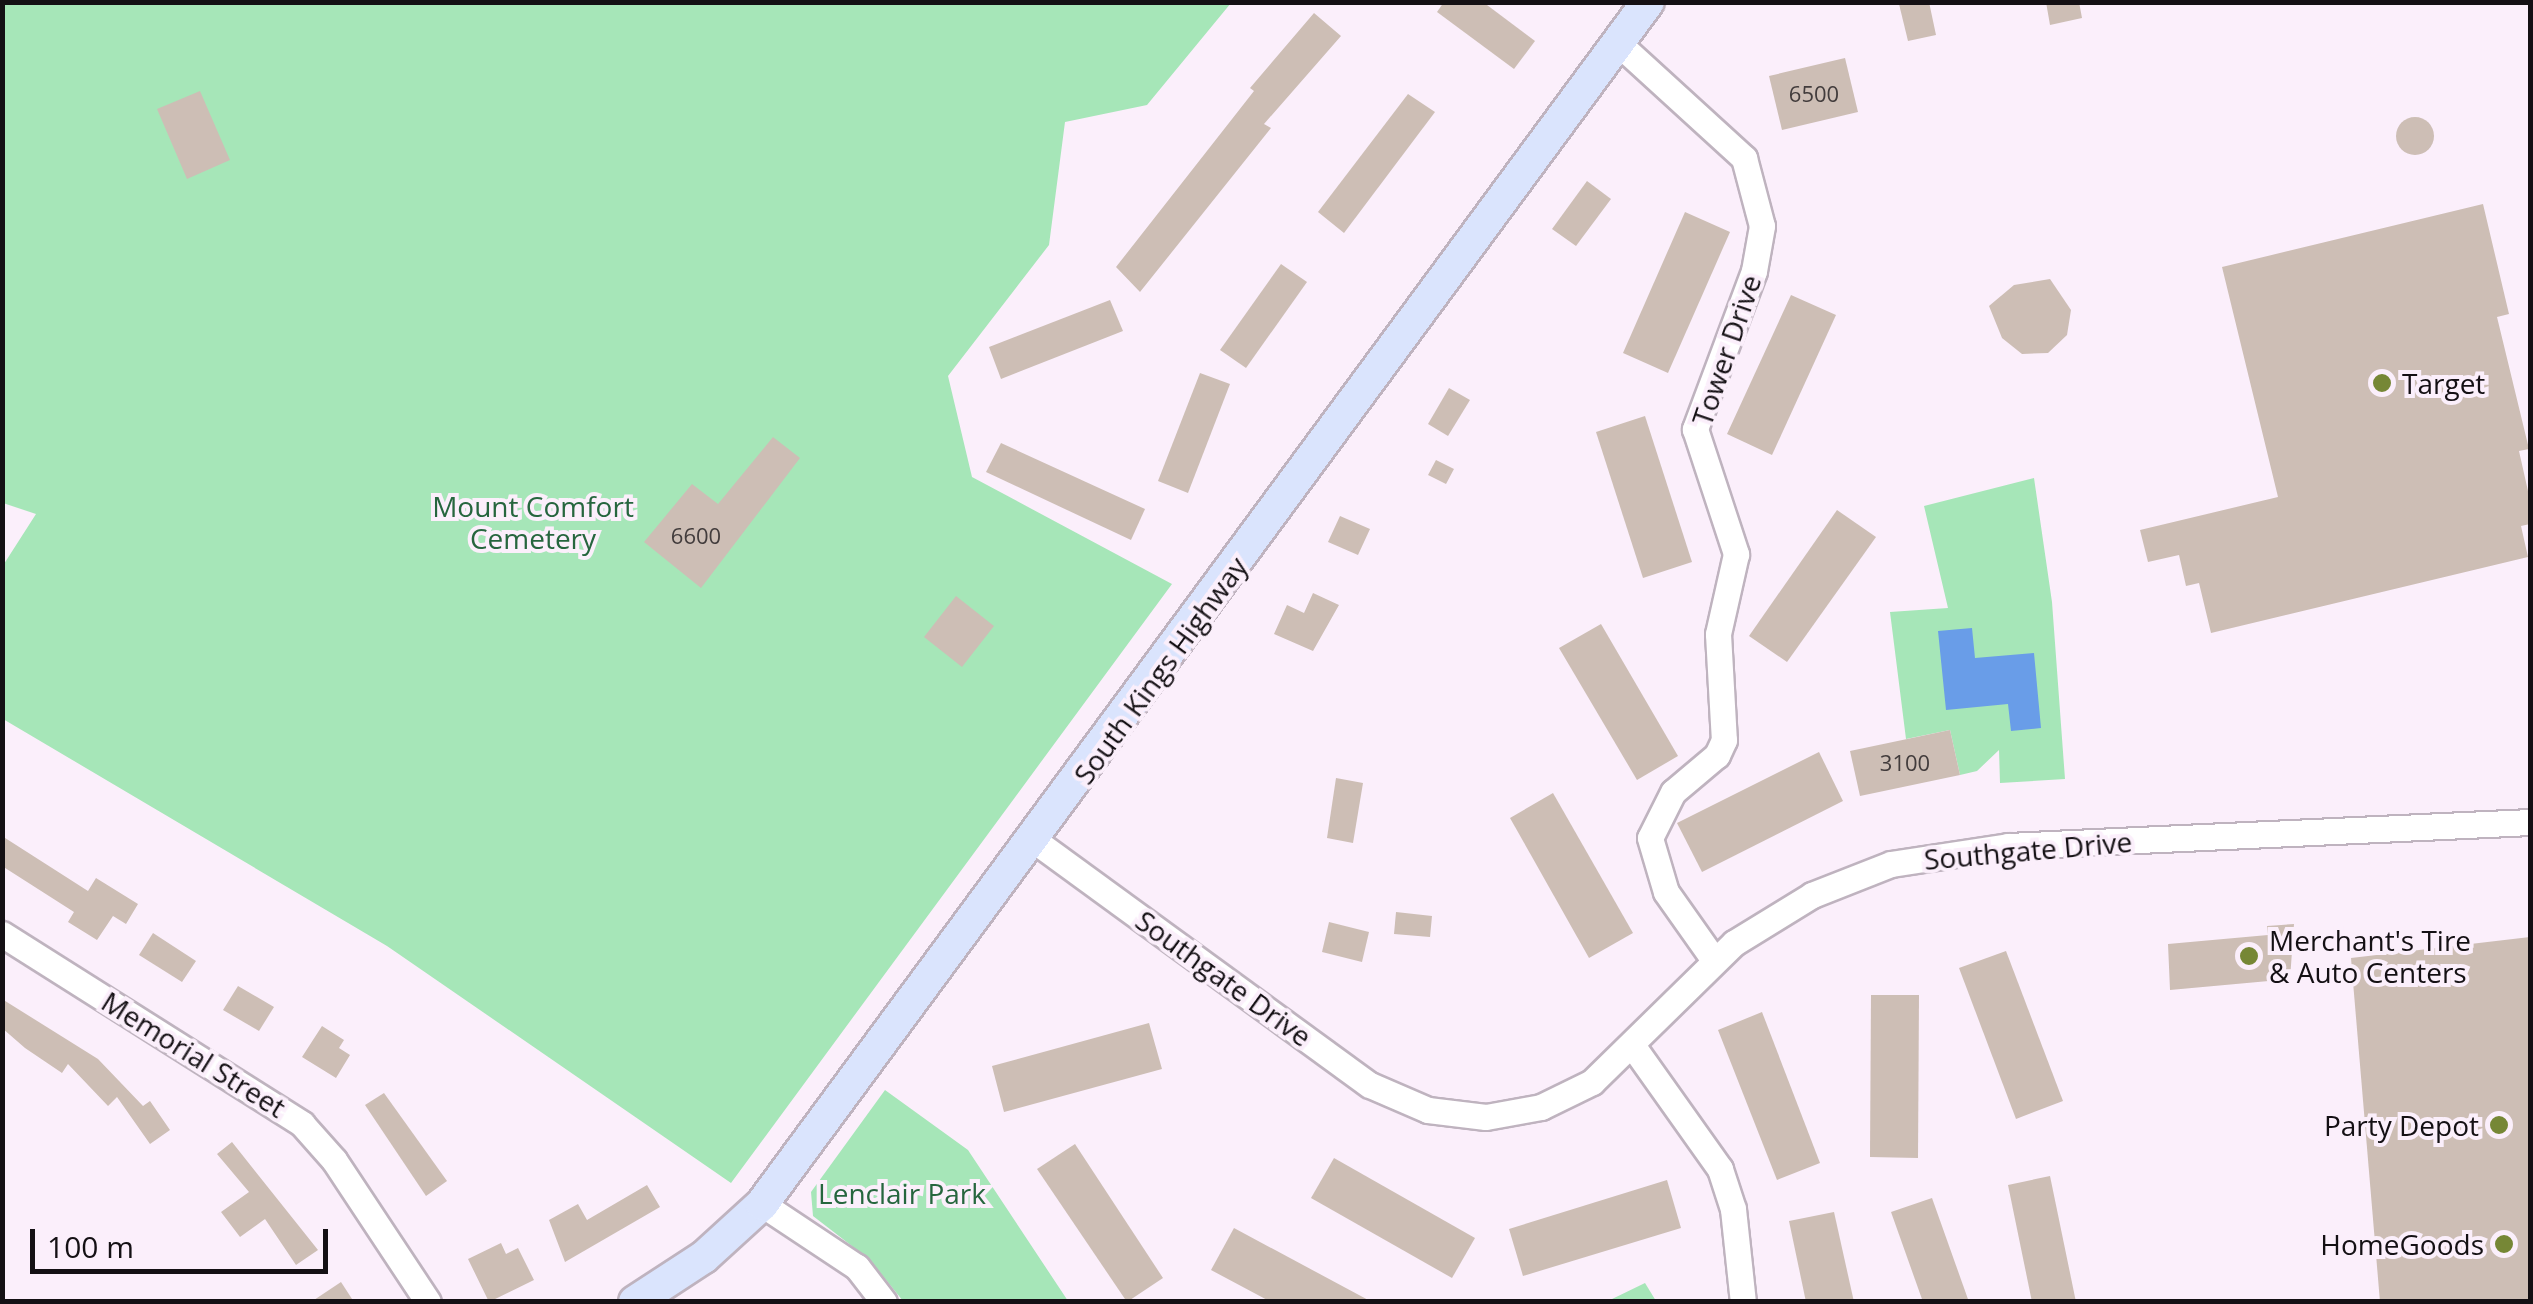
<!DOCTYPE html>
<style>
body{margin:0}
#map{position:relative;width:2533px;height:1304px;overflow:hidden;background:#fbeffb;font-family:"Open Sans",sans-serif}
div>[style]{position:absolute}
.green>*{inset:0;background:#a6e6b8}
.water>*{inset:0;background:#699de8}
.building>*{inset:0;background:#cdbeb5}
.round{border-radius:50%}
.roads{filter:drop-shadow(2px 0 #bfb3bf) drop-shadow(-2px 0 #bfb3bf) drop-shadow(0 2px #bfb3bf) drop-shadow(0 -2px #bfb3bf)}
.minor>*{height:25px;margin:-12.5px;padding:0 12.5px;transform-origin:12.5px;border-radius:12.5px;background:#fff}
.major>*{height:32px;margin:-16px;padding:0 16px;transform-origin:16px;border-radius:16px;background:#dae4fd}
.dots>*{width:28px;height:28px;translate:-50% -50%;box-sizing:border-box;border:5px solid #fbeffb;border-radius:50%}
span{translate:-50% -50%;white-space:nowrap;text-align:center;line-height:1.15;-webkit-text-stroke:8px #fbeffb;paint-order:stroke}
.number-label{font-size:22px;color:#423c3c}
.number-label span{-webkit-text-stroke-width:0}
.street-label{font-size:28px;color:#141014}
.poi-label{font-size:28px;color:#141014}
.left{translate:0 -50%;text-align:left}
.right{translate:-100% -50%;text-align:right}
.park-label{font-size:28px;color:#26663e}
.frame{position:absolute;inset:0;border:5px solid #141014;pointer-events:none}
.scale{position:absolute;left:30px;top:1229px;width:298px;height:45px;box-sizing:border-box;border:5px solid #141014;border-top:0;padding-left:12px;font-size:30px;line-height:35px;white-space:nowrap;color:#141014;-webkit-text-stroke:8px #fbeffb;paint-order:stroke}
</style>
<div id="map">
<div class="green">
<div style="clip-path:polygon(3px 3px,1231px 3px,1147px 105px,1065px 122px,1049px 245px,948px 376px,972px 477px,1172px 584px,731px 1183px,387px 946px,3px 719px,2px 567px,36px 514px,3px 503px)"></div>
<div style="clip-path:polygon(2034px 478px,2052px 602px,2065px 779px,2000px 783px,1999px 750px,1977px 771px,1960px 775px,1950px 730px,1906px 739px,1890px 612px,1948px 608px,1924px 506px)"></div>
<div style="clip-path:polygon(885px 1090px,968px 1150px,1068px 1301px,903px 1301px,870px 1260px,813px 1216px,811px 1192px)"></div>
<div style="clip-path:polygon(1645px 1283px,1656px 1301px,1611px 1301px,1610px 1300px)"></div>
</div>
<div class="water">
<div style="clip-path:polygon(1972px 628px,1975px 658px,2034px 653px,2041px 728px,2011px 731px,2008px 704px,1946px 710px,1938px 631px)"></div>
</div>
<div class="building">
<div style="clip-path:polygon(1444px 2px,1483px 2px,1535px 41px,1514px 69px,1437px 12px)"></div>
<div style="clip-path:polygon(1929px 2px,1936px 35px,1908px 41px,1899px 4px)"></div>
<div style="clip-path:polygon(2046px 2px,2079px 2px,2082px 18px,2050px 25px)"></div>
<div style="clip-path:polygon(1314px 13px,1341px 36px,1264px 124px,1271px 128px,1140px 292px,1116px 267px,1254px 91px,1250px 88px)"></div>
<div style="clip-path:polygon(1845px 58px,1858px 112px,1782px 130px,1769px 76px)"></div>
<div style="clip-path:polygon(200px 91px,230px 160px,187px 179px,157px 109px)"></div>
<div style="clip-path:polygon(1408px 94px,1435px 112px,1344px 233px,1318px 212px)"></div>
<div class="round" style="left:2396px;top:117px;width:38px;height:38px"></div>
<div style="clip-path:polygon(1587px 181px,1611px 199px,1576px 246px,1552px 229px)"></div>
<div style="clip-path:polygon(2483px 204px,2509px 314px,2497px 317px,2529px 449px,2519px 451px,2530px 500px,2530px 524px,2521px 526px,2528px 557px,2211px 633px,2199px 583px,2186px 586px,2179px 555px,2148px 562px,2140px 530px,2278px 497px,2222px 267px)"></div>
<div style="clip-path:polygon(1685px 212px,1730px 232px,1668px 373px,1623px 353px)"></div>
<div style="clip-path:polygon(1281px 264px,1307px 282px,1246px 368px,1220px 350px)"></div>
<div style="clip-path:polygon(2050px 279px,2071px 310px,2067px 335px,2048px 353px,2022px 354px,2002px 338px,1989px 306px,2014px 285px)"></div>
<div style="clip-path:polygon(1791px 295px,1836px 315px,1772px 455px,1727px 434px)"></div>
<div style="clip-path:polygon(1110px 300px,1123px 331px,1001px 379px,989px 347px)"></div>
<div style="clip-path:polygon(1200px 373px,1230px 384px,1188px 493px,1158px 481px)"></div>
<div style="clip-path:polygon(1449px 388px,1470px 400px,1448px 436px,1428px 424px)"></div>
<div style="clip-path:polygon(1645px 416px,1692px 562px,1643px 578px,1596px 432px)"></div>
<div style="clip-path:polygon(773px 437px,800px 458px,701px 588px,644px 542px,692px 484px,718px 504px)"></div>
<div style="clip-path:polygon(1001px 443px,1145px 509px,1131px 540px,986px 472px)"></div>
<div style="clip-path:polygon(1436px 460px,1454px 469px,1446px 484px,1428px 475px)"></div>
<div style="clip-path:polygon(1837px 510px,1876px 537px,1787px 662px,1749px 636px)"></div>
<div style="clip-path:polygon(1340px 516px,1370px 529px,1358px 555px,1328px 542px)"></div>
<div style="clip-path:polygon(1313px 593px,1339px 605px,1313px 651px,1274px 634px,1287px 605px,1304px 613px)"></div>
<div style="clip-path:polygon(956px 596px,994px 626px,962px 667px,924px 637px)"></div>
<div style="clip-path:polygon(1601px 624px,1678px 756px,1637px 780px,1559px 648px)"></div>
<div style="clip-path:polygon(1950px 730px,1960px 775px,1860px 796px,1850px 751px)"></div>
<div style="clip-path:polygon(1819px 752px,1843px 801px,1702px 872px,1677px 823px)"></div>
<div style="clip-path:polygon(1336px 778px,1363px 783px,1353px 843px,1327px 838px)"></div>
<div style="clip-path:polygon(1553px 793px,1633px 933px,1589px 958px,1510px 818px)"></div>
<div style="clip-path:polygon(2px 836px,88px 891px,96px 878px,138px 904px,126px 924px,113px 916px,97px 940px,68px 922px,74px 912px,2px 866px)"></div>
<div style="clip-path:polygon(1396px 912px,1432px 916px,1430px 937px,1394px 934px)"></div>
<div style="clip-path:polygon(1329px 922px,1369px 932px,1362px 962px,1322px 952px)"></div>
<div style="clip-path:polygon(2294px 924px,2290px 979px,2170px 990px,2168px 944px,2268px 935px,2267px 926px)"></div>
<div style="clip-path:polygon(153px 933px,196px 961px,182px 982px,139px 955px)"></div>
<div style="clip-path:polygon(2530px 937px,2530px 1302px,2380px 1302px,2351px 958px)"></div>
<div style="clip-path:polygon(2006px 951px,2063px 1101px,2016px 1119px,1959px 968px)"></div>
<div style="clip-path:polygon(238px 986px,274px 1007px,259px 1031px,223px 1010px)"></div>
<div style="clip-path:polygon(1871px 995px,1919px 995px,1918px 1158px,1870px 1157px)"></div>
<div style="clip-path:polygon(2px 999px,98px 1059px,143px 1106px,150px 1101px,170px 1130px,150px 1144px,117px 1097px,108px 1106px,68px 1064px,62px 1073px,25px 1048px,2px 1028px)"></div>
<div style="clip-path:polygon(1762px 1012px,1820px 1163px,1777px 1180px,1718px 1030px)"></div>
<div style="clip-path:polygon(1149px 1023px,1162px 1069px,1004px 1112px,992px 1066px)"></div>
<div style="clip-path:polygon(322px 1026px,344px 1040px,339px 1048px,350px 1055px,336px 1078px,302px 1057px)"></div>
<div style="clip-path:polygon(384px 1093px,447px 1181px,426px 1196px,365px 1105px)"></div>
<div style="clip-path:polygon(232px 1142px,318px 1250px,296px 1265px,265px 1219px,240px 1237px,221px 1212px,249px 1192px,217px 1154px)"></div>
<div style="clip-path:polygon(1075px 1144px,1163px 1278px,1127px 1302px,1037px 1169px)"></div>
<div style="clip-path:polygon(1334px 1158px,1475px 1238px,1452px 1278px,1311px 1198px)"></div>
<div style="clip-path:polygon(2050px 1176px,2076px 1302px,2032px 1302px,2008px 1185px)"></div>
<div style="clip-path:polygon(1667px 1180px,1681px 1228px,1523px 1276px,1509px 1229px)"></div>
<div style="clip-path:polygon(647px 1185px,660px 1207px,565px 1262px,549px 1220px,578px 1204px,587px 1220px)"></div>
<div style="clip-path:polygon(1932px 1198px,1969px 1302px,1923px 1302px,1891px 1212px)"></div>
<div style="clip-path:polygon(1834px 1212px,1854px 1302px,1806px 1302px,1789px 1221px)"></div>
<div style="clip-path:polygon(1234px 1228px,1372px 1302px,1271px 1302px,1211px 1270px)"></div>
<div style="clip-path:polygon(501px 1243px,506px 1254px,518px 1248px,534px 1280px,489px 1302px,468px 1259px)"></div>
<div style="clip-path:polygon(341px 1282px,354px 1302px,311px 1302px)"></div>
</div>
<div class="roads">
<div class="minor">
<div style="left:1618px;top:43px;width:171px;rotate:42.4deg"></div>
<div style="left:1744px;top:158px;width:70px;rotate:75.2deg"></div>
<div style="left:1762px;top:226px;width:46px;rotate:100.1deg"></div>
<div style="left:1754px;top:271px;width:169px;rotate:110.5deg"></div>
<div style="left:1695px;top:429px;width:132px;rotate:71.8deg"></div>
<div style="left:1736px;top:554px;width:82px;rotate:102.7deg"></div>
<div style="left:1718px;top:634px;width:106px;rotate:86.8deg"></div>
<div style="left:1724px;top:740px;width:17px;rotate:115deg"></div>
<div style="left:1717px;top:755px;width:57px;rotate:139.9deg"></div>
<div style="left:1673px;top:792px;width:51px;rotate:116.6deg"></div>
<div style="left:1650px;top:838px;width:56px;rotate:73.5deg"></div>
<div style="left:1666px;top:892px;width:83px;rotate:54.8deg"></div>
<div style="left:1035px;top:841px;width:414px;rotate:36.1deg"></div>
<div style="left:1370px;top:1085px;width:63px;rotate:23.3deg"></div>
<div style="left:1428px;top:1110px;width:58px;rotate:6.9deg"></div>
<div style="left:1486px;top:1117px;width:56px;rotate:-10.3deg"></div>
<div style="left:1541px;top:1107px;width:57px;rotate:-26.1deg"></div>
<div style="left:1592px;top:1082px;width:199px;rotate:-44.4deg"></div>
<div style="left:1734px;top:943px;width:92px;rotate:-31.6deg"></div>
<div style="left:1812px;top:895px;width:85px;rotate:-21.4deg"></div>
<div style="left:1891px;top:864px;width:118px;rotate:-8.7deg"></div>
<div style="left:2008px;top:846px;width:523px;rotate:-2.63deg"></div>
<div style="left:2px;top:934px;width:355px;rotate:32.3deg"></div>
<div style="left:302px;top:1124px;width:48px;rotate:48.4deg"></div>
<div style="left:334px;top:1160px;width:170px;rotate:56.5deg"></div>
<div style="left:1632px;top:1045px;width:152px;rotate:54.6deg"></div>
<div style="left:1720px;top:1169px;width:42px;rotate:72deg"></div>
<div style="left:1733px;top:1209px;width:94px;rotate:83.9deg"></div>
<div style="left:762px;top:1204px;width:114px;rotate:33.6deg"></div>
<div style="left:857px;top:1267px;width:44px;rotate:52.4deg"></div>
</div>
<div class="major">
<div style="left:635px;top:1302px;width:82px;rotate:-33.1deg"></div>
<div style="left:704px;top:1257px;width:79px;rotate:-42.4deg"></div>
<div style="left:762px;top:1204px;width:1493px;rotate:-53.61deg"></div>
</div>
</div>
<div class="dots">
<div style="left:2382px;top:383px;background:#768736"></div>
<div style="left:2249px;top:956px;background:#768736"></div>
<div style="left:2499px;top:1125px;background:#768736"></div>
<div style="left:2504px;top:1244px;background:#768736"></div>
</div>
<div class="number-label">
<span style="left:1814px;top:94px">6500</span>
<span style="left:696px;top:536px">6600</span>
<span style="left:1905px;top:763px">3100</span>
</div>
<div class="street-label">
<span style="left:1726px;top:350px;rotate:-71deg">Tower Drive</span>
<span style="left:1160px;top:670px;rotate:-54deg">South Kings Highway</span>
<span style="left:2028px;top:850px;rotate:-5deg">Southgate Drive</span>
<span style="left:1224px;top:978px;rotate:36deg">Southgate Drive</span>
<span style="left:194px;top:1054px;rotate:32deg">Memorial Street</span>
</div>
<div class="poi-label">
<span class="left" style="left:2402px;top:383px">Target</span>
<span class="left" style="left:2269px;top:956px">Merchant's Tire<br>&amp; Auto Centers</span>
<span class="right" style="left:2479px;top:1125px">Party Depot</span>
<span class="right" style="left:2484px;top:1244px">HomeGoods</span>
</div>
<div class="park-label">
<span style="left:533px;top:522px">Mount Comfort<br>Cemetery</span>
<span style="left:902px;top:1193px">Lenclair Park</span>
</div>
<div class="frame"></div>
<div class="scale">100 m</div>
</div>
